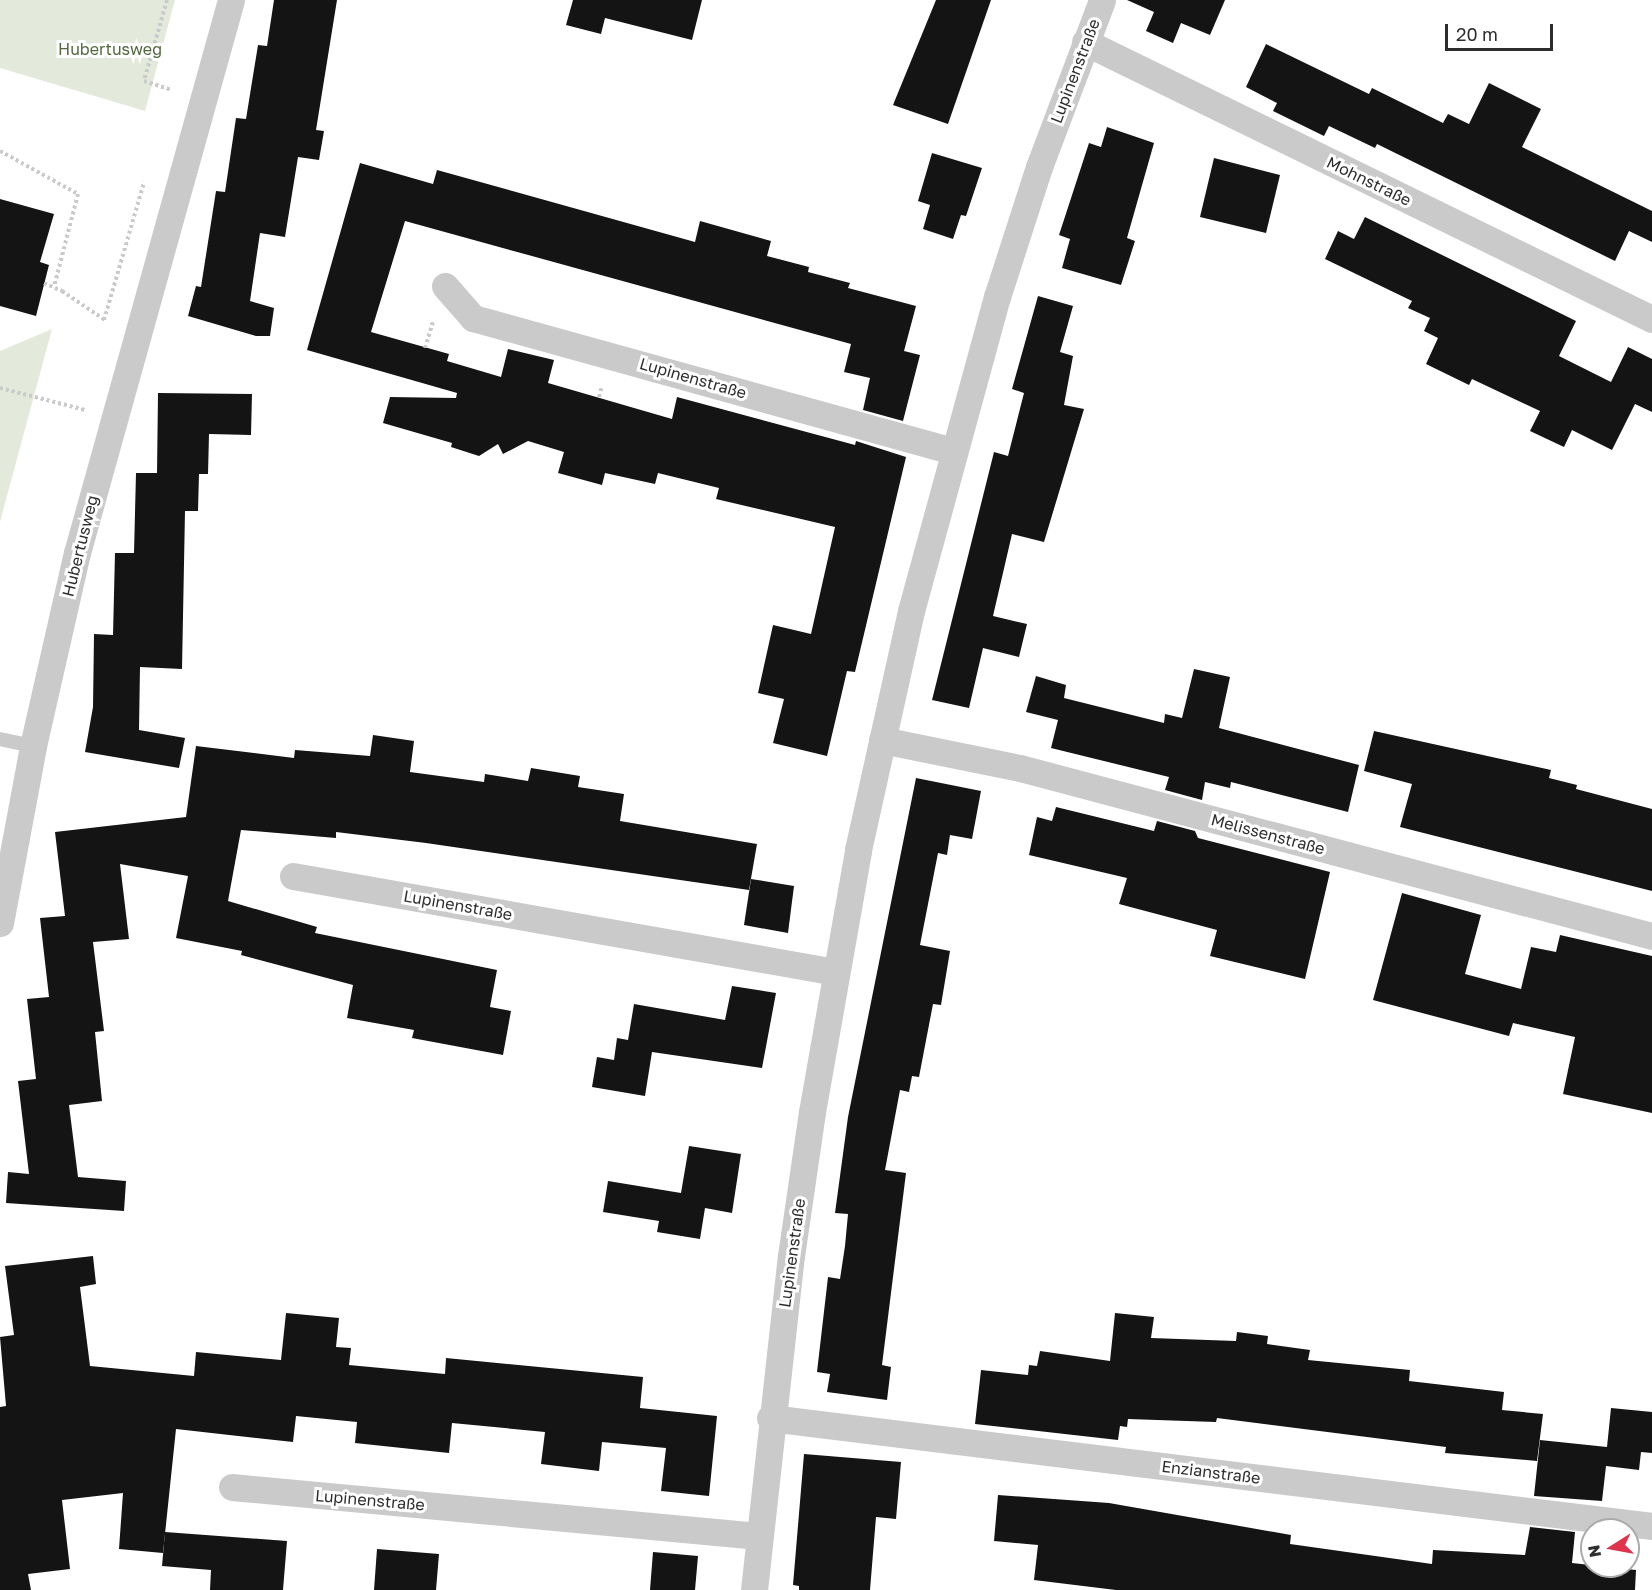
<!DOCTYPE html>
<meta charset="utf-8">
<style>
body{margin:0}
#map{position:relative;width:1652px;height:1590px;overflow:hidden;background:#fff;font-family:"Golos Text",sans-serif}
div>[style]{position:absolute}
.green>*{inset:0;background:#e4eadb}
.building>*{inset:0;background:#141414}
.path>*{height:4px;margin-top:-2px;transform-origin:0;background:repeating-linear-gradient(90deg,#cacaca 0 3px,transparent 0 6px)}
.service>*{height:14px;margin:-7px;padding:0 7px;transform-origin:7px;border-radius:7px;background:#cacaca}
.minor>*{height:27px;margin:-13.5px;padding:0 13.5px;transform-origin:13.5px;border-radius:13.5px;background:#cacaca}
span{translate:-50% -50%;white-space:nowrap;text-align:center;line-height:1.15;-webkit-text-stroke:6px #fff;paint-order:stroke}
.park-label{font-size:16px;color:#53673c}
.street-label{font-size:16px;color:#2d2d2d}
.north{position:absolute;left:1580px;top:1518px;width:60px;height:60px;box-sizing:border-box;background:#fff;border:2px solid #ababab;border-radius:50%;rotate:259deg;font-size:16px;font-weight:700;line-height:24px;text-align:center;color:#2d2d2d}
.north::after{content:'';display:block;margin:auto;width:21px;height:27px;background:#df344d;clip-path:polygon(50% 0,100% 100%,50% 72%,0 100%)}
.scale{position:absolute;left:1445px;top:24px;width:108px;height:27px;box-sizing:border-box;border:3px solid #2d2d2d;border-top:0;padding-left:8px;font-size:18px;line-height:21px;white-space:nowrap;color:#2d2d2d;-webkit-text-stroke:4px #fff;paint-order:stroke}
</style>
<div id="map">
<div class="green">
<div style="clip-path:polygon(0 0,175px 0,145px 111px,0 68px)"></div>
<div style="clip-path:polygon(52px 329px,0 522px,0 351px)"></div>
</div>
<div class="building">
<div style="clip-path:polygon(274px 0,337px 0,316px 130px,324px 131px,319px 160px,298px 157px,285px 237px,260px 233px,250px 301px,274px 308px,270px 336px,256px 336px,188px 316px,196px 286px,201px 287px,216px 191px,225px 192px,236px 118px,246px 119px,258px 45px,267px 46px)"></div>
<div style="clip-path:polygon(573px 0,702px 0,692px 40px,605px 18px,601px 34px,566px 25px)"></div>
<div style="clip-path:polygon(936px 0,991px 0,948px 124px,893px 105px)"></div>
<div style="clip-path:polygon(1127px 0,1225px 0,1210px 35px,1181px 23px,1173px 43px,1146px 31px,1154px 12px)"></div>
<div style="clip-path:polygon(1266px 44px,1369px 94px,1372px 88px,1443px 123px,1448px 114px,1469px 124px,1489px 83px,1541px 109px,1522px 147px,1652px 211px,1652px 242px,1629px 231px,1615px 261px,1377px 144px,1375px 148px,1329px 126px,1324px 136px,1273px 111px,1277px 103px,1246px 87px)"></div>
<div style="clip-path:polygon(1107px 127px,1154px 143px,1127px 238px,1135px 241px,1121px 285px,1062px 268px,1070px 239px,1059px 235px,1089px 143px,1101px 147px)"></div>
<div style="clip-path:polygon(932px 153px,982px 168px,966px 216px,961px 215px,953px 239px,923px 229px,930px 205px,918px 201px)"></div>
<div style="clip-path:polygon(1214px 158px,1280px 175px,1266px 233px,1200px 217px)"></div>
<div style="clip-path:polygon(360px 163px,433px 184px,437px 170px,695px 242px,700px 221px,771px 241px,767px 256px,809px 267px,808px 272px,850px 283px,848px 288px,916px 306px,904px 351px,920px 355px,903px 421px,863px 410px,870px 378px,844px 372px,851px 344px,405px 221px,371px 332px,449px 354px,447px 361px,501px 377px,508px 349px,554px 360px,548px 383px,672px 419px,677px 397px,855px 445px,856px 441px,906px 457px,855px 672px,847px 671px,827px 756px,773px 743px,784px 699px,758px 693px,773px 625px,811px 634px,835px 527px,716px 499px,719px 488px,658px 473px,655px 484px,605px 473px,602px 485px,558px 473px,564px 452px,528px 441px,503px 454px,498px 444px,479px 456px,451px 447px,452px 443px,383px 423px,390px 397px,456px 398px,457px 393px,307px 350px)"></div>
<div style="clip-path:polygon(0 199px,54px 214px,40px 262px,49px 265px,36px 316px,0 306px)"></div>
<div style="clip-path:polygon(1365px 217px,1576px 321px,1559px 356px,1611px 382px,1628px 347px,1652px 359px,1652px 412px,1635px 404px,1612px 450px,1572px 430px,1564px 447px,1530px 431px,1540px 411px,1472px 379px,1469px 385px,1426px 364px,1438px 338px,1424px 331px,1430px 318px,1408px 308px,1412px 301px,1325px 259px,1338px 231px,1354px 239px)"></div>
<div style="clip-path:polygon(1038px 296px,1073px 306px,1060px 352px,1073px 356px,1064px 405px,1084px 409px,1044px 542px,1012px 534px,993px 616px,1027px 624px,1019px 657px,983px 648px,969px 708px,932px 700px,994px 452px,1008px 456px,1024px 393px,1012px 389px)"></div>
<div style="clip-path:polygon(158px 393px,252px 394px,251px 435px,209px 434px,208px 474px,199px 474px,198px 511px,185px 511px,182px 669px,140px 667px,139px 730px,185px 738px,179px 768px,85px 752px,93px 707px,94px 634px,113px 635px,115px 553px,134px 553px,136px 473px,157px 473px)"></div>
<div style="clip-path:polygon(1194px 669px,1230px 677px,1219px 728px,1359px 765px,1348px 812px,1231px 782px,1230px 788px,1205px 782px,1202px 800px,1165px 790px,1169px 777px,1051px 748px,1058px 720px,1026px 712px,1036px 676px,1066px 685px,1064px 698px,1164px 723px,1165px 714px,1182px 718px)"></div>
<div style="clip-path:polygon(1374px 731px,1551px 770px,1549px 778px,1577px 785px,1576px 789px,1652px 809px,1652px 891px,1400px 827px,1412px 784px,1364px 771px)"></div>
<div style="clip-path:polygon(373px 735px,414px 741px,410px 772px,484px 782px,485px 774px,528px 781px,531px 768px,580px 776px,578px 787px,624px 794px,620px 821px,757px 844px,749px 890px,426px 843px,336px 832px,336px 838px,241px 830px,228px 901px,317px 927px,315px 933px,497px 970px,490px 1007px,511px 1011px,503px 1055px,412px 1038px,414px 1030px,347px 1018px,353px 985px,241px 955px,242px 951px,176px 938px,188px 876px,120px 864px,129px 939px,93px 942px,104px 1031px,95px 1032px,102px 1101px,69px 1105px,78px 1177px,126px 1181px,124px 1211px,6px 1203px,8px 1172px,29px 1174px,18px 1081px,36px 1079px,27px 999px,49px 997px,40px 918px,65px 916px,55px 832px,186px 817px,196px 746px,294px 758px,295px 750px,370px 756px)"></div>
<div style="clip-path:polygon(916px 778px,981px 791px,972px 839px,950px 835px,947px 855px,938px 853px,920px 945px,950px 951px,941px 1005px,933px 1004px,919px 1077px,912px 1076px,909px 1092px,900px 1090px,885px 1170px,906px 1173px,882px 1365px,891px 1367px,887px 1400px,827px 1392px,830px 1374px,817px 1372px,828px 1277px,840px 1279px,845px 1246px,848px 1214px,835px 1213px,848px 1117px)"></div>
<div style="clip-path:polygon(1056px 807px,1154px 831px,1157px 821px,1195px 831px,1198px 838px,1330px 872px,1305px 979px,1210px 956px,1217px 930px,1119px 904px,1127px 878px,1029px 855px,1037px 817px,1052px 821px)"></div>
<div style="clip-path:polygon(751px 879px,794px 886px,788px 933px,744px 925px)"></div>
<div style="clip-path:polygon(1402px 893px,1481px 915px,1465px 974px,1521px 989px,1531px 947px,1556px 952px,1560px 935px,1652px 956px,1652px 1113px,1563px 1094px,1575px 1037px,1513px 1023px,1509px 1036px,1373px 1000px)"></div>
<div style="clip-path:polygon(732px 986px,776px 993px,762px 1068px,652px 1052px,645px 1096px,592px 1087px,597px 1057px,614px 1060px,617px 1038px,628px 1040px,634px 1004px,725px 1020px)"></div>
<div style="clip-path:polygon(689px 1146px,741px 1154px,732px 1213px,705px 1208px,700px 1239px,657px 1232px,659px 1221px,603px 1212px,608px 1181px,681px 1193px)"></div>
<div style="clip-path:polygon(93px 1256px,96px 1284px,80px 1287px,90px 1366px,194px 1376px,196px 1352px,281px 1360px,286px 1313px,339px 1318px,336px 1347px,351px 1348px,349px 1365px,445px 1374px,446px 1358px,643px 1377px,640px 1408px,717px 1416px,709px 1496px,661px 1491px,666px 1448px,602px 1442px,599px 1471px,541px 1464px,545px 1432px,452px 1423px,449px 1453px,355px 1443px,357px 1422px,296px 1416px,293px 1442px,176px 1429px,163px 1553px,119px 1549px,123px 1493px,62px 1500px,70px 1569px,28px 1574px,31px 1590px,0 1590px,0 1407px,6px 1406px,0 1337px,14px 1335px,5px 1266px)"></div>
<div style="clip-path:polygon(1115px 1313px,1154px 1317px,1151px 1338px,1236px 1341px,1237px 1332px,1268px 1336px,1267px 1344px,1310px 1350px,1308px 1360px,1410px 1370px,1409px 1381px,1504px 1392px,1502px 1410px,1543px 1414px,1537px 1461px,1445px 1453px,1446px 1447px,1217px 1418px,1216px 1422px,1128px 1419px,1127px 1427px,1120px 1426px,1118px 1440px,975px 1424px,981px 1370px,1028px 1375px,1029px 1365px,1037px 1366px,1040px 1351px,1110px 1361px)"></div>
<div style="clip-path:polygon(1611px 1408px,1652px 1412px,1652px 1453px,1641px 1452px,1639px 1470px,1606px 1466px,1602px 1501px,1534px 1496px,1540px 1440px,1607px 1447px)"></div>
<div style="clip-path:polygon(804px 1454px,901px 1462px,896px 1519px,876px 1517px,870px 1590px,799px 1590px,799px 1586px,793px 1585px)"></div>
<div style="clip-path:polygon(998px 1495px,1109px 1503px,1291px 1535px,1290px 1544px,1432px 1564px,1433px 1550px,1525px 1555px,1530px 1527px,1575px 1532px,1572px 1563px,1636px 1570px,1635px 1590px,1116px 1590px,1034px 1580px,1038px 1545px,994px 1541px)"></div>
<div style="clip-path:polygon(165px 1532px,287px 1541px,283px 1590px,210px 1590px,211px 1570px,162px 1566px)"></div>
<div style="clip-path:polygon(377px 1549px,439px 1554px,436px 1590px,374px 1590px)"></div>
<div style="clip-path:polygon(653px 1552px,698px 1556px,695px 1590px,650px 1590px)"></div>
</div>
<div class="path">
<div style="left:167px;top:0;width:84px;rotate:105.9deg"></div>
<div style="left:144px;top:81px;width:28px;rotate:18deg"></div>
<div style="left:0;top:151px;width:89px;rotate:28.9deg"></div>
<div style="left:78px;top:194px;width:96px;rotate:104.5deg"></div>
<div style="left:44px;top:283px;width:20px;rotate:24deg"></div>
<div style="left:62px;top:291px;width:52px;rotate:34deg"></div>
<div style="left:104px;top:320px;width:144px;rotate:-73.8deg"></div>
<div style="left:425px;top:348px;width:27px;rotate:-73deg"></div>
<div style="left:0;top:388px;width:88px;rotate:14.5deg"></div>
<div style="left:599px;top:397px;width:11px;rotate:-75deg"></div>
</div>
<div class="service">
<div style="left:0;top:739px;width:34px;rotate:12deg"></div>
</div>
<div class="minor">
<div style="left:1085px;top:42px;width:631px;rotate:26.04deg"></div>
<div style="left:445px;top:286px;width:43px;rotate:48.8deg"></div>
<div style="left:473px;top:318px;width:498px;rotate:15.5deg"></div>
<div style="left:882px;top:740px;width:141px;rotate:11.5deg"></div>
<div style="left:1020px;top:768px;width:654px;rotate:14.89deg"></div>
<div style="left:293px;top:876px;width:551px;rotate:10.03deg"></div>
<div style="left:0;top:923px;width:180px;rotate:-79.4deg"></div>
<div style="left:33px;top:746px;width:198px;rotate:-77.2deg"></div>
<div style="left:77px;top:553px;width:574px;rotate:-74.44deg"></div>
<div style="left:770px;top:1418px;width:889px;rotate:6.98deg"></div>
<div style="left:232px;top:1487px;width:529px;rotate:5.31deg"></div>
<div style="left:754px;top:1590px;width:336px;rotate:-83.7deg"></div>
<div style="left:791px;top:1256px;width:146px;rotate:-81.7deg"></div>
<div style="left:812px;top:1112px;width:266px;rotate:-80deg"></div>
<div style="left:858px;top:850px;width:245px;rotate:-77.5deg"></div>
<div style="left:911px;top:611px;width:326px;rotate:-74.7deg"></div>
<div style="left:997px;top:297px;width:137px;rotate:-72.1deg"></div>
<div style="left:1039px;top:167px;width:178px;rotate:-69.3deg"></div>
</div>
<div class="park-label">
<span style="left:110px;top:49px">Hubertusweg</span>
</div>
<div class="street-label">
<span style="left:1075px;top:71px;rotate:-69deg">Lupinenstraße</span>
<span style="left:1369px;top:181px;rotate:26deg">Mohnstraße</span>
<span style="left:693px;top:378px;rotate:16deg">Lupinenstraße</span>
<span style="left:80px;top:546px;rotate:-76deg">Hubertusweg</span>
<span style="left:1268px;top:834px;rotate:15deg">Melissenstraße</span>
<span style="left:458px;top:905px;rotate:10deg">Lupinenstraße</span>
<span style="left:792px;top:1253px;rotate:-82deg">Lupinenstraße</span>
<span style="left:1211px;top:1472px;rotate:7deg">Enzianstraße</span>
<span style="left:370px;top:1500px;rotate:5deg">Lupinenstraße</span>
</div>
<div class="north">N</div>
<div class="scale">20 m</div>
</div>
